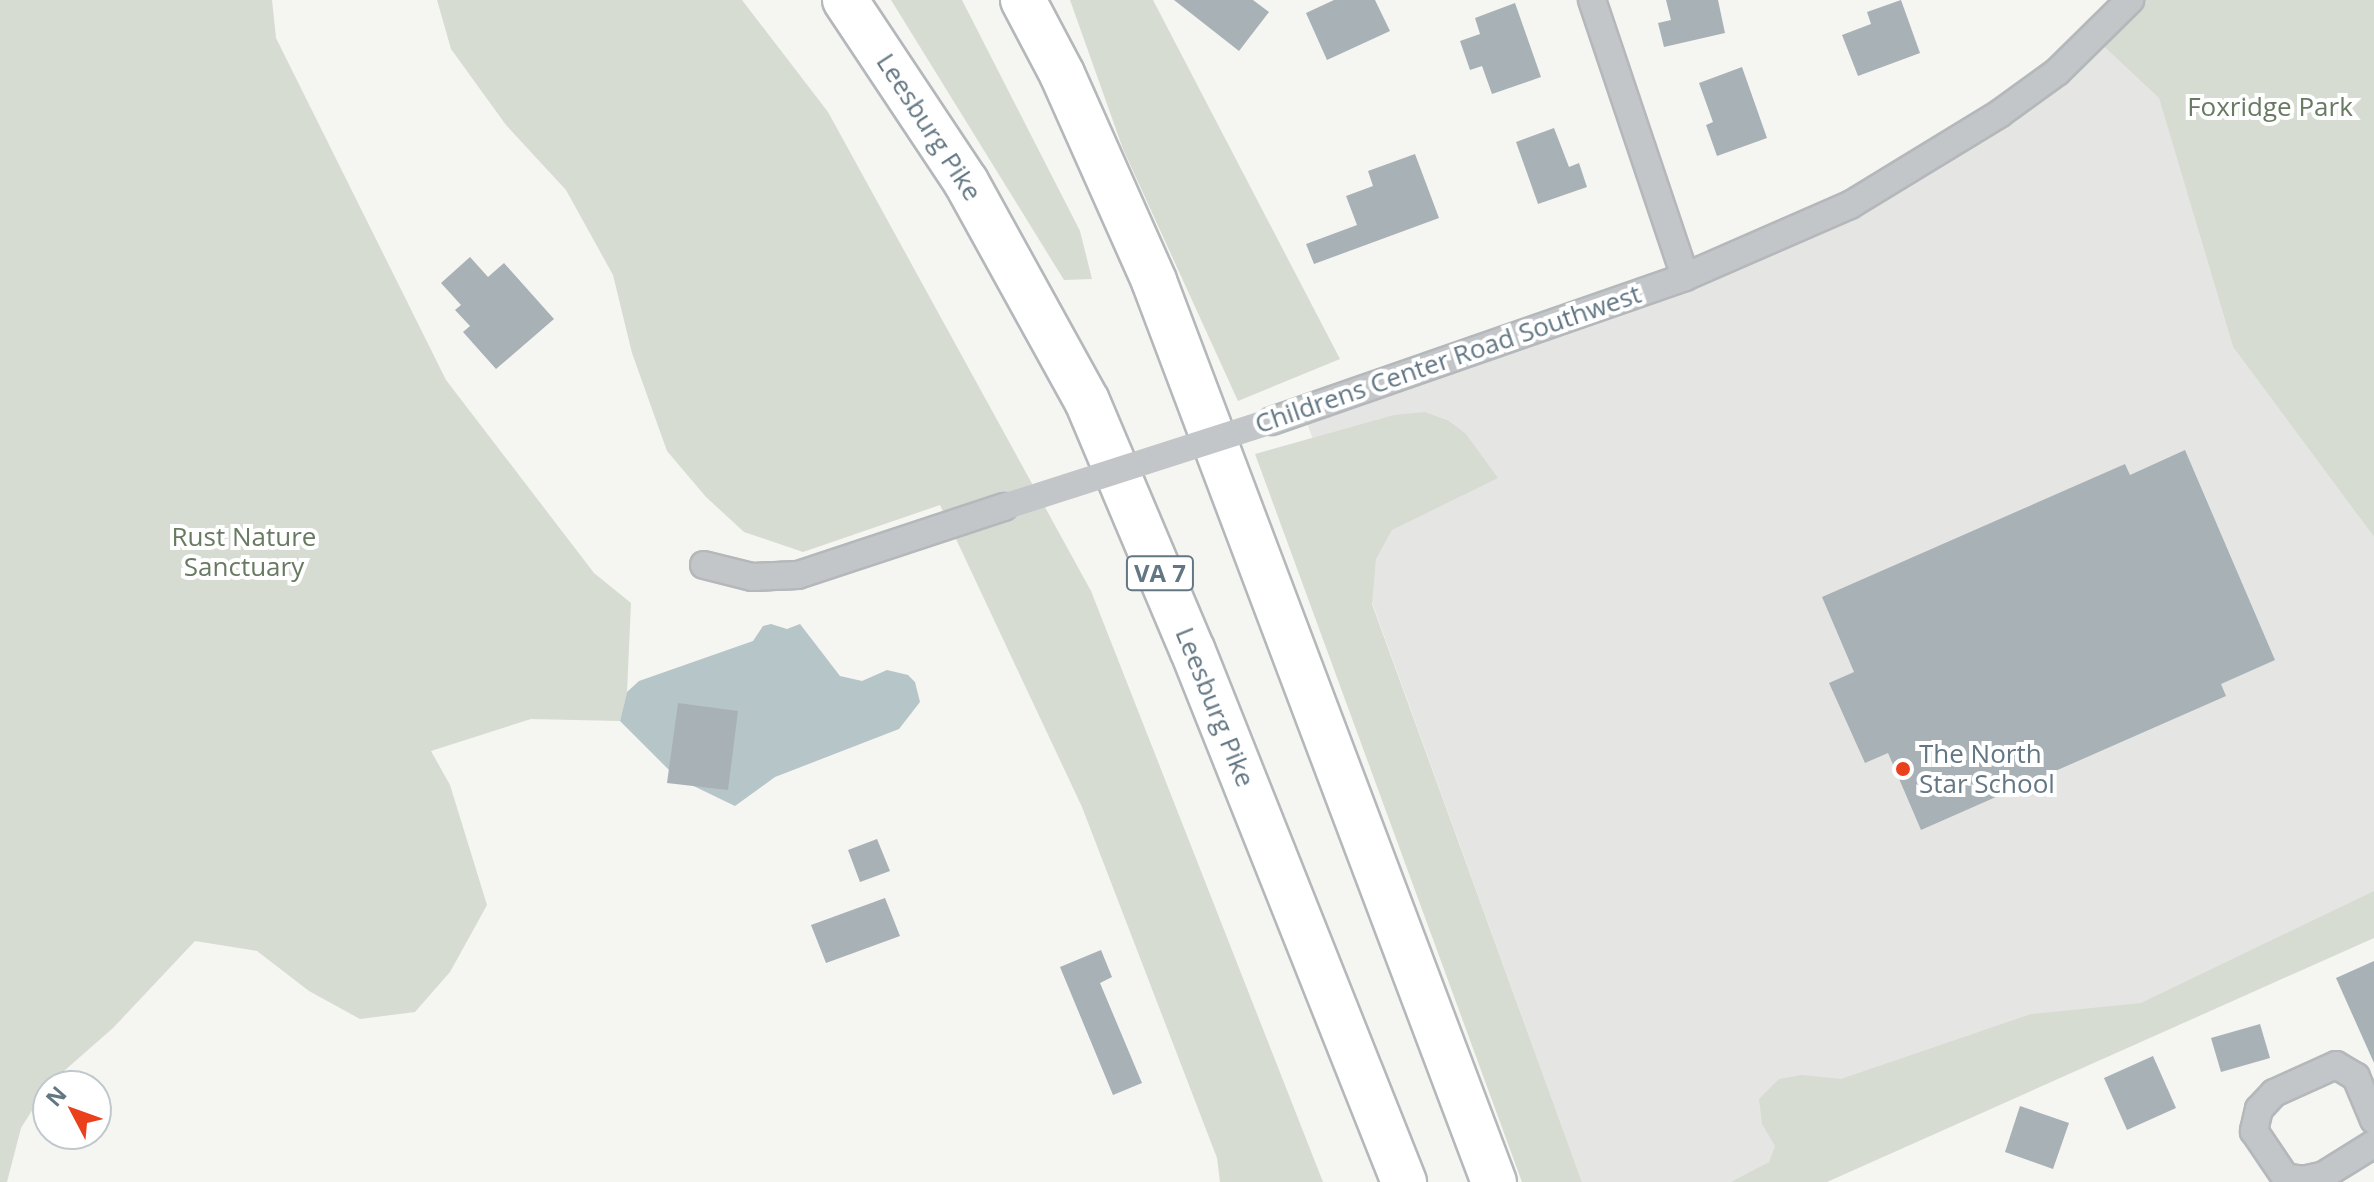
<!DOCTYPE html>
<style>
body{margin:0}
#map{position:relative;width:2374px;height:1182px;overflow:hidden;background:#f5f5f1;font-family:"Open Sans",sans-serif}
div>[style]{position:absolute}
.built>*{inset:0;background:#e5e6e4}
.green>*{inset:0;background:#d6dcd2}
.water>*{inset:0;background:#b6c5c8}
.building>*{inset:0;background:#a8b1b6}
.roads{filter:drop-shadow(2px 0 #b4b8bb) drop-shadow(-2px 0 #b4b8bb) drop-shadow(0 2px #b4b8bb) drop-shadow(0 -2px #b4b8bb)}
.street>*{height:26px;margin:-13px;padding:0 13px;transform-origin:13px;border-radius:13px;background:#c2c6c9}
.highway>*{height:44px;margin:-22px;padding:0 22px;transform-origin:22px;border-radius:22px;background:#fff}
.street-bridge>*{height:26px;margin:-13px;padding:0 13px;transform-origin:13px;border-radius:13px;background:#c2c6c9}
.dots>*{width:22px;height:22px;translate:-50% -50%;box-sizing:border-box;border:4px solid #fff;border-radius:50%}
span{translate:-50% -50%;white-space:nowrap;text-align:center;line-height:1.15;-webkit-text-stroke:8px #fff;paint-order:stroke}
.shield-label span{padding:2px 6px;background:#fff;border:2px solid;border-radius:6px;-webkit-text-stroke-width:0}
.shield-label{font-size:24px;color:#627683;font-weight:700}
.park-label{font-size:26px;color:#687a62}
.street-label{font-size:26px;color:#627683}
.poi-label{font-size:26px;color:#627683}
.left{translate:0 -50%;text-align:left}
.north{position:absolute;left:32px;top:1070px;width:80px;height:80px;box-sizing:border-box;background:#fff;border:2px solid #c0c8cd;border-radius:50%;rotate:311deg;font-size:22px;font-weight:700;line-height:32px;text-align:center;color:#627683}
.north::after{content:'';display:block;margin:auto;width:28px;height:36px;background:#ea401b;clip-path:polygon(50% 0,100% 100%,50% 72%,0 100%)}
</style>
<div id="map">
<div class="built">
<div style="clip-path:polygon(2095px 38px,2159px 97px,2233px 347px,2374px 537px,2374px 934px,1821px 1182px,1582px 1182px,1303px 412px,1850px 205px)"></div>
</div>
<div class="green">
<div style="clip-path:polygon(0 0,272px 0,276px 38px,446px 380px,594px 573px,631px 603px,627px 692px,620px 721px,531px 719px,431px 751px,450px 785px,487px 905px,450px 972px,415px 1012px,360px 1019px,309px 991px,257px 951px,195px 941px,113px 1028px,48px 1085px,21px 1128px,7px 1182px,0 1182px)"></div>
<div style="clip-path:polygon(437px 0,742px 0,828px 112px,1091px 591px,1323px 1182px,1220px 1182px,1217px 1158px,1082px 807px,940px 505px,803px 552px,744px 532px,706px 497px,667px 451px,632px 353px,613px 275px,566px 190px,506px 125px,451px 49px)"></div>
<div style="clip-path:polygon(891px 0,962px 0,1080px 231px,1092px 279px,1064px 280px)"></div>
<div style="clip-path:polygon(1070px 0,1153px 0,1340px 359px,1238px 401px,1123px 149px)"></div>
<div style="clip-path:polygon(2130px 0,2374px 0,2374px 537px,2233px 347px,2159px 98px,2095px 38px)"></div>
<div style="clip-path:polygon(1425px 412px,1449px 421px,1466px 434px,1498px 478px,1392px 530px,1376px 559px,1372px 604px,1582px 1182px,1522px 1182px,1255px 454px,1394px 415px)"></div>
<div style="clip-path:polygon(2374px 891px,2374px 938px,1827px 1182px,1731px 1182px,1769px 1162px,1775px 1146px,1762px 1124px,1759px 1099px,1779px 1079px,1802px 1075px,1841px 1079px,2031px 1014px,2141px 1003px)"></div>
</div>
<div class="water">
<div style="clip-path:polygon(771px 624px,787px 629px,800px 624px,840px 676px,862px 681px,887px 670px,908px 675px,915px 682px,920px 702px,899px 729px,775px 777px,735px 806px,677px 778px,620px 721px,627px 692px,639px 681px,753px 641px,763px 626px)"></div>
</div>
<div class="building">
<div style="clip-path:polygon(1174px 0,1253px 0,1269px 12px,1239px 51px)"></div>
<div style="clip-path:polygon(1334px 0,1375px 0,1390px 31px,1327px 60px,1306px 13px)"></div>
<div style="clip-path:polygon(1666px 0,1718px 0,1725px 33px,1664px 47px,1658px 23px,1671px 20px)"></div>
<div style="clip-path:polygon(1901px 0,1920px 53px,1858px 76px,1842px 35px,1871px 24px,1867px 12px)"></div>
<div style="clip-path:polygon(1515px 3px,1541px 77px,1492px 94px,1482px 66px,1470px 70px,1460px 41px,1480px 34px,1475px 18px)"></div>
<div style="clip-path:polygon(1742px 67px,1767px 138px,1717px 156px,1706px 125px,1713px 122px,1699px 83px)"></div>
<div style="clip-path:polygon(1554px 128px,1569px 167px,1579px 163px,1587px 187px,1538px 204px,1516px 142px)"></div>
<div style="clip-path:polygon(1415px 154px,1439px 218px,1314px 264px,1306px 244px,1357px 225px,1346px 196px,1373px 186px,1368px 171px)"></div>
<div style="clip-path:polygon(470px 257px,488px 277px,504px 263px,554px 319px,496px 369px,463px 332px,470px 326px,455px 310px,461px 305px,441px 283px)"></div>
<div style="clip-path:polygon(2185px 450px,2275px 660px,2221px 684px,2226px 696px,1921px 830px,1888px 753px,1865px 763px,1829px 683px,1854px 672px,1822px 597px,2125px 464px,2130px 475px)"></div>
<div style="clip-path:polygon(678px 703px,738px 711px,728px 790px,667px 783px)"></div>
<div style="clip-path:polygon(877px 839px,890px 871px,860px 882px,848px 850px)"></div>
<div style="clip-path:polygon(885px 898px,900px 936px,826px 963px,811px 925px)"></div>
<div style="clip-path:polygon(1101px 950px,1112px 977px,1100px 983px,1142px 1083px,1113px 1095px,1060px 967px)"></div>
<div style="clip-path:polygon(2374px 961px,2374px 1063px,2336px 978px)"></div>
<div style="clip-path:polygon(2260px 1024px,2270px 1058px,2221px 1072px,2211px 1038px)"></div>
<div style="clip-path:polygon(2153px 1056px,2176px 1108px,2127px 1130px,2104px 1078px)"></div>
<div style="clip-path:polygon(2020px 1106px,2069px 1123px,2053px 1169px,2005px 1152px)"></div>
</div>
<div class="roads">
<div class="street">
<div style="left:1592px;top:0;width:292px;rotate:71.4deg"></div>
<div style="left:1272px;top:421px;width:437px;rotate:-19.2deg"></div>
<div style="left:1685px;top:277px;width:180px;rotate:-23.6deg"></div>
<div style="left:1850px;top:205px;width:175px;rotate:-31.4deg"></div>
<div style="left:1999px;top:114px;width:72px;rotate:-35.9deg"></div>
<div style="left:2057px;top:72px;width:103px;rotate:-44.6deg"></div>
<div style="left:704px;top:565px;width:49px;rotate:14deg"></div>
<div style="left:752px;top:577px;width:46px;rotate:-2.5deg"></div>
<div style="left:798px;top:575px;width:217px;rotate:-18.3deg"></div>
<div style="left:2374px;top:1120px;width:47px;rotate:-112.7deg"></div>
<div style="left:2356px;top:1077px;width:23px;rotate:-149deg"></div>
<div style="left:2336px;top:1065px;width:68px;rotate:155.7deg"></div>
<div style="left:2274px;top:1093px;width:22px;rotate:133deg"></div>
<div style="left:2259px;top:1109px;width:23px;rotate:103deg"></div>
<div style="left:2254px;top:1131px;width:55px;rotate:56deg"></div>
<div style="left:2285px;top:1177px;width:18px;rotate:9deg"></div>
<div style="left:2303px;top:1180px;width:22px;rotate:-13deg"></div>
<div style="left:2324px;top:1175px;width:59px;rotate:-31.8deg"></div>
</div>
<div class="highway">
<div style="left:845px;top:0;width:219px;rotate:56.4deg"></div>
<div style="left:966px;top:182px;width:250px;rotate:61.1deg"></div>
<div style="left:1087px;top:401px;width:269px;rotate:67.1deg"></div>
<div style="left:1192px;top:649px;width:574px;rotate:68.31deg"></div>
<div style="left:1023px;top:0;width:84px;rotate:62.2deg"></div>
<div style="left:1062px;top:74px;width:227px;rotate:66deg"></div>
<div style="left:1154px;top:281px;width:963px;rotate:69.33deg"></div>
</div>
</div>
<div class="street-bridge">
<div style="left:1004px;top:507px;width:281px;rotate:-17.8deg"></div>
</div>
<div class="dots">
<div style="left:1903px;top:769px;background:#ea401b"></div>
</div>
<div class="shield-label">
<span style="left:1160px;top:573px">VA 7</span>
</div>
<div class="park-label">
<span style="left:2270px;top:107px">Foxridge Park</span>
<span style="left:244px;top:552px">Rust Nature<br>Sanctuary</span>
</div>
<div class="street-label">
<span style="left:929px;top:127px;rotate:57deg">Leesburg Pike</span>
<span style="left:1448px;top:359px;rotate:-19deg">Childrens Center Road Southwest</span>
<span style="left:1215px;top:707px;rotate:68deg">Leesburg Pike</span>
</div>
<div class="poi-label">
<span class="left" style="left:1919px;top:769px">The North<br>Star School</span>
</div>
<div class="north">N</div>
</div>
